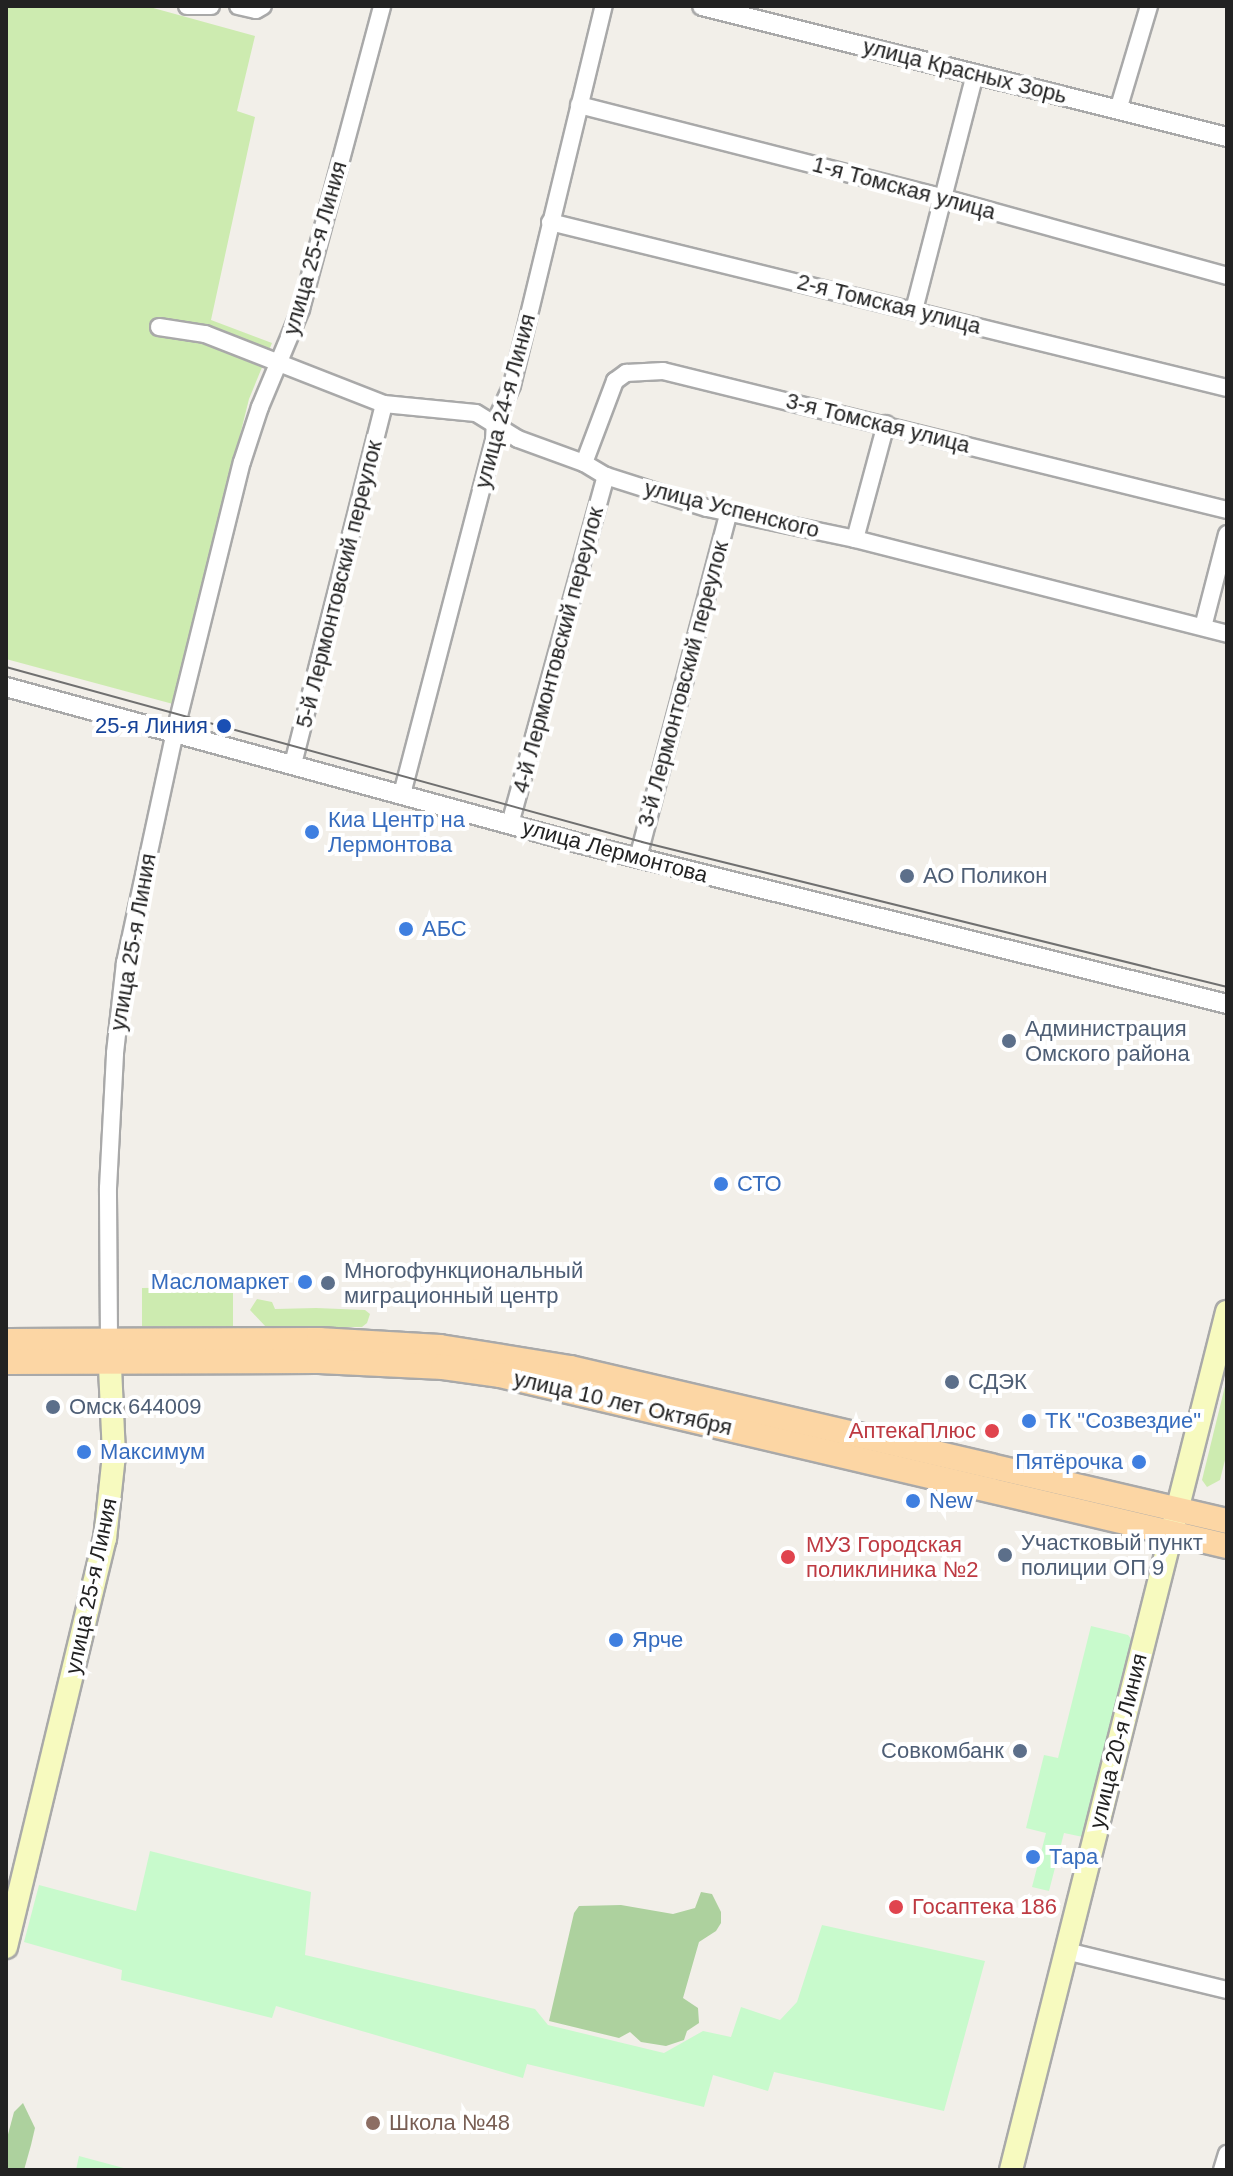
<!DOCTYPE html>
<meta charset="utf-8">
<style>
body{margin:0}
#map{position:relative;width:1233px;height:2176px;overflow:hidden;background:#f2efe9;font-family:Arial,sans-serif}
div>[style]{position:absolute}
.grass>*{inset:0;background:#cdebb0}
.forest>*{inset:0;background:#add19e}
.park>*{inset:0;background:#c8facc}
.roads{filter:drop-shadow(2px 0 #a9a9a9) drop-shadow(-2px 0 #a9a9a9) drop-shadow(0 2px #a9a9a9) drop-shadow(0 -2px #a9a9a9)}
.minor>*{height:16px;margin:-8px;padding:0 8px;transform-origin:8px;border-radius:8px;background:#fff}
.tertiary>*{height:18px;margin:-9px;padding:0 9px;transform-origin:9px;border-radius:9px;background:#fff}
.secondary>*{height:22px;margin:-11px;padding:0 11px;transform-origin:11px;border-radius:11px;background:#f7fabf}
.primary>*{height:24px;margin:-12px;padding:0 12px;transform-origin:12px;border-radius:12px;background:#fcd6a4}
.tram>*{height:2px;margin:-1px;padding:0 1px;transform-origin:1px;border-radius:1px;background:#707070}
.dots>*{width:22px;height:22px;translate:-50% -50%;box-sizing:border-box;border:4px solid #fff;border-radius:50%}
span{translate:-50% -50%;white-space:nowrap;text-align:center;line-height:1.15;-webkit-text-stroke:8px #fff;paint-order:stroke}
.street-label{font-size:22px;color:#222}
.transit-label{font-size:22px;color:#164399}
.right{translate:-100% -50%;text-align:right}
.shop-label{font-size:22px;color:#366cbe}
.left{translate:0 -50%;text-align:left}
.service-label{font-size:22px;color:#4e5e75}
.health-label{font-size:22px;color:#be3a42}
.education-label{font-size:22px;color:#785e54}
.frame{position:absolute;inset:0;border:8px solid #222;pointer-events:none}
</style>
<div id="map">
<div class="grass">
<div style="clip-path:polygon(6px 6px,146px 6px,255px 36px,237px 111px,255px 117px,211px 320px,272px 343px,249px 399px,173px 704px,6px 659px)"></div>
<div style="clip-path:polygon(233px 1287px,233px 1326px,142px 1326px,142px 1288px)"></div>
<div style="clip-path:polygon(257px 1299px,272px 1302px,275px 1309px,316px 1308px,365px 1310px,370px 1314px,367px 1323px,362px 1327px,266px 1327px,250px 1310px)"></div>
<div style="clip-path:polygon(1227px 1378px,1227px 1452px,1220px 1480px,1207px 1487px,1202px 1480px)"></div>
</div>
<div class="forest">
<div style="clip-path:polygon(701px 1892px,712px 1894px,721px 1912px,721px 1923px,716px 1931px,699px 1942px,683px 1998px,698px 2008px,699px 2023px,687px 2031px,684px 2040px,666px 2046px,641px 2042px,630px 2032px,619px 2038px,549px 2021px,574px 1913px,579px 1906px,621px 1905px,673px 1914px,695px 1908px)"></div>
<div style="clip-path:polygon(23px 2103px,35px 2128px,31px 2145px,24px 2170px,6px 2170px,6px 2142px,14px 2112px)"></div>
</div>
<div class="park">
<div style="clip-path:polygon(1091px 1626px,1128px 1635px,1132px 1640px,1083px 1837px,1064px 1833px,1049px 1891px,1032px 1887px,1046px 1833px,1026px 1828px,1044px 1755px,1058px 1758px)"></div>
<div style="clip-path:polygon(150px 1851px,311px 1892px,305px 1955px,535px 2009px,548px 2025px,664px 2053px,703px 2031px,731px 2037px,741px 2007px,780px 2020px,797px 2002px,822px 1925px,985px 1961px,944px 2111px,774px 2072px,768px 2091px,713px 2075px,704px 2107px,527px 2064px,523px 2078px,276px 2006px,272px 2018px,121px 1980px,122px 1970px,24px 1942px,39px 1885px,136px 1911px)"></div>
<div style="clip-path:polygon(79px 2156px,131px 2170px,76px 2170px)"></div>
</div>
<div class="roads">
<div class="minor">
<div style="left:187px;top:6px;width:24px"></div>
<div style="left:238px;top:6px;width:18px;rotate:13deg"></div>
<div style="left:256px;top:10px;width:8px;rotate:-30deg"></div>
<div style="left:579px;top:105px;width:377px;rotate:14.3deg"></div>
<div style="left:944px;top:198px;width:294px;rotate:15.4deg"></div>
<div style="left:1118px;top:110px;width:109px;rotate:-73.4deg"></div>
<div style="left:550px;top:222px;width:697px;rotate:13.78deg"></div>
<div style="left:914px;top:310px;width:244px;rotate:-75.5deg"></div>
<div style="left:159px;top:327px;width:47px;rotate:8.7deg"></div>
<div style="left:205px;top:334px;width:192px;rotate:21.4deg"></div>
<div style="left:384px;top:404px;width:92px;rotate:5.6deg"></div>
<div style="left:476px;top:413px;width:49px;rotate:31.8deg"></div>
<div style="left:518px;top:439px;width:70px;rotate:20deg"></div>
<div style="left:584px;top:463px;width:26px;rotate:31deg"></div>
<div style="left:606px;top:476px;width:106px;rotate:17.6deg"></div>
<div style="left:707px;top:508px;width:151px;rotate:11.8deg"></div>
<div style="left:855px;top:539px;width:384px;rotate:14.3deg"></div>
<div style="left:584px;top:463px;width:88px;rotate:-69.3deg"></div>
<div style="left:615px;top:381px;width:14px;rotate:-36deg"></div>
<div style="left:626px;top:373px;width:37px;rotate:-3deg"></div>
<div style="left:663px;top:371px;width:581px;rotate:13.84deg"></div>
<div style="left:855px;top:539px;width:119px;rotate:-74.9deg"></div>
<div style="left:1203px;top:627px;width:96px;rotate:-75.5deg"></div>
<div style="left:293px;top:764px;width:371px;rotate:-75.8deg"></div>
<div style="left:402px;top:794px;width:366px;rotate:-75.4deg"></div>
<div style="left:494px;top:440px;width:17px;rotate:-87deg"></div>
<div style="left:495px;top:423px;width:42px;rotate:-65.9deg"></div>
<div style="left:512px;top:385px;width:390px;rotate:-76.4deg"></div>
<div style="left:510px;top:824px;width:361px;rotate:-74.6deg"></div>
<div style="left:638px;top:858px;width:359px;rotate:-75.3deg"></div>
<div style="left:109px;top:1339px;width:151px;rotate:-90.4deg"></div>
<div style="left:108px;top:1188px;width:135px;rotate:-87deg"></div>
<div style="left:115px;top:1053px;width:91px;rotate:-83.7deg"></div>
<div style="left:125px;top:963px;width:236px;rotate:-77.8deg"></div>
<div style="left:175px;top:732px;width:278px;rotate:-76.1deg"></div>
<div style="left:242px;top:462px;width:58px;rotate:-71.9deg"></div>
<div style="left:260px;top:407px;width:106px;rotate:-67.3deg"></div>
<div style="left:301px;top:309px;width:314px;rotate:-75deg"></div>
<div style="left:1066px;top:1951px;width:166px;rotate:13.6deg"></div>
<div style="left:1222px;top:2170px;width:17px;rotate:-73deg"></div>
</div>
<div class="tertiary">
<div style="left:702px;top:6px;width:541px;rotate:14.01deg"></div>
<div style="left:6px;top:687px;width:589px;rotate:15.26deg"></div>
<div style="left:574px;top:842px;width:673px;rotate:13.93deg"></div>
</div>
<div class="secondary">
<div style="left:6px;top:1947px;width:420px;rotate:-76.4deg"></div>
<div style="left:105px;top:1539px;width:84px;rotate:-83.9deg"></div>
<div style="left:114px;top:1455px;width:111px;rotate:-92.6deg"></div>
<div style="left:1011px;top:2170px;width:885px;rotate:-75.87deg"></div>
</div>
<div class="primary">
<div style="left:6px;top:1341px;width:313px;rotate:-0.2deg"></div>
<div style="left:319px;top:1340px;width:121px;rotate:3.3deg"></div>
<div style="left:440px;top:1347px;width:132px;rotate:9.2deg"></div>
<div style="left:570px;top:1368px;width:675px;rotate:13.11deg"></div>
<div style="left:6px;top:1362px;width:313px;rotate:-0.2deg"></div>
<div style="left:319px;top:1361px;width:124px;rotate:2.8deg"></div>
<div style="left:443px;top:1367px;width:58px;rotate:8deg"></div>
<div style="left:500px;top:1375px;width:747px;rotate:13.24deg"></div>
</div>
</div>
<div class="tram">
<div style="left:6px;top:667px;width:660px;rotate:15.38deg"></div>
<div style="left:642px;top:842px;width:603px;rotate:13.92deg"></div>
</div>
<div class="dots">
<div style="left:224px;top:726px;background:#1a4fb4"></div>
<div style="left:312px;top:832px;background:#3f7fe0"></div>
<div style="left:907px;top:876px;background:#5c6f8a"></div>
<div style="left:406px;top:929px;background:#3f7fe0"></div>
<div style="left:1009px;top:1041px;background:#5c6f8a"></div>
<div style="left:721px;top:1184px;background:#3f7fe0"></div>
<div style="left:305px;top:1282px;background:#3f7fe0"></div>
<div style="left:328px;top:1283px;background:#5c6f8a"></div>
<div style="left:952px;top:1382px;background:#5c6f8a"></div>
<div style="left:53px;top:1407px;background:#5c6f8a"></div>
<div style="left:1029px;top:1421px;background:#3f7fe0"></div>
<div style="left:992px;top:1431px;background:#e0444e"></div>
<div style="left:84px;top:1452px;background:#3f7fe0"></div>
<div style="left:1139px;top:1462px;background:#3f7fe0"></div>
<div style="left:913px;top:1501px;background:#3f7fe0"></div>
<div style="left:1005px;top:1555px;background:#5c6f8a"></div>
<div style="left:788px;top:1557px;background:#e0444e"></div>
<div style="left:616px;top:1640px;background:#3f7fe0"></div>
<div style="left:1020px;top:1751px;background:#5c6f8a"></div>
<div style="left:1033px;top:1857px;background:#3f7fe0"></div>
<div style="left:896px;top:1907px;background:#e0444e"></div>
<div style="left:373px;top:2123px;background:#8d6e63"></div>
</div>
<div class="street-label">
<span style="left:965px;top:71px;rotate:14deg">улица Красных Зорь</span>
<span style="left:904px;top:188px;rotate:15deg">1-я Томская улица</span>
<span style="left:315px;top:248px;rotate:-74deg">улица 25-я Линия</span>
<span style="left:889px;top:304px;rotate:14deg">2-я Томская улица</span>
<span style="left:505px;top:401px;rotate:-75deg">улица 24-я Линия</span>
<span style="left:878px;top:423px;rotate:14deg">3-я Томская улица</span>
<span style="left:732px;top:509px;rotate:14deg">улица Успенского</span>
<span style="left:339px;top:584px;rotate:-76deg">5-й Лермонтовский переулок</span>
<span style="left:558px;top:650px;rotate:-75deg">4-й Лермонтовский переулок</span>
<span style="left:683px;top:684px;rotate:-75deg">3-й Лермонтовский переулок</span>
<span style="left:615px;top:851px;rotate:15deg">улица Лермонтова</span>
<span style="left:133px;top:942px;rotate:-80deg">улица 25-я Линия</span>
<span style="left:623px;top:1403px;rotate:13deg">улица 10 лет Октября</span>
<span style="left:91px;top:1586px;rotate:-78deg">улица 25-я Линия</span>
<span style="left:1118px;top:1741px;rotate:-76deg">улица 20-я Линия</span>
</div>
<div class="transit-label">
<span class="right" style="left:208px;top:726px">25-я Линия</span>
</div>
<div class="shop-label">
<span class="left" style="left:328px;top:832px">Киа Центр на<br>Лермонтова</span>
<span class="left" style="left:422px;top:929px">АБС</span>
<span class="left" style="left:737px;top:1184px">СТО</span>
<span class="right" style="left:289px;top:1282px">Масломаркет</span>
<span class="left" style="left:1045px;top:1421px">ТК "Созвездие"</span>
<span class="left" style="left:100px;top:1452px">Максимум</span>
<span class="right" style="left:1123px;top:1462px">Пятёрочка</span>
<span class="left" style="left:929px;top:1501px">New</span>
<span class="left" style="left:632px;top:1640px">Ярче</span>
<span class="left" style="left:1049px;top:1857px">Тара</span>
</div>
<div class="service-label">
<span class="left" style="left:923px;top:876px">АО Поликон</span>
<span class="left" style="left:1025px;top:1041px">Администрация<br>Омского района</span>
<span class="left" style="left:344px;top:1283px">Многофункциональный<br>миграционный центр</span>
<span class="left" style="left:968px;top:1382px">СДЭК</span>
<span class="left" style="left:69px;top:1407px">Омск 644009</span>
<span class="left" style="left:1021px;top:1555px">Участковый пункт<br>полиции ОП 9</span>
<span class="right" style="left:1004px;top:1751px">Совкомбанк</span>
</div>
<div class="health-label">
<span class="right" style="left:976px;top:1431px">АптекаПлюс</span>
<span class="left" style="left:806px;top:1557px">МУЗ Городская<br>поликлиника №2</span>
<span class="left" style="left:912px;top:1907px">Госаптека 186</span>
</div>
<div class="education-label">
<span class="left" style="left:389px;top:2123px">Школа №48</span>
</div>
<div class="frame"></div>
</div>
